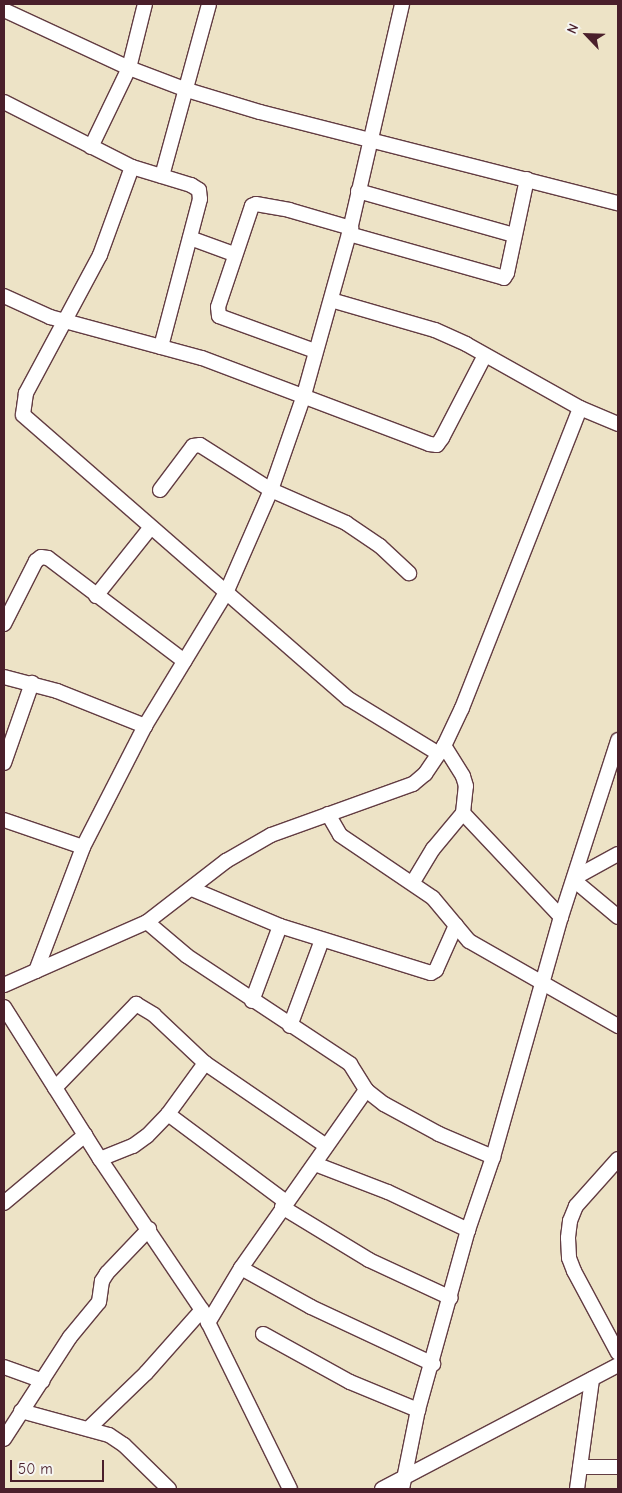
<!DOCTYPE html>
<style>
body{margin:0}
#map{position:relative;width:622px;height:1493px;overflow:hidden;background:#ede3c6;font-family:"Comic Neue",sans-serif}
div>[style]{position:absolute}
.roads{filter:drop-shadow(1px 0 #623c42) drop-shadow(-1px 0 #623c42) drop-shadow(0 1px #623c42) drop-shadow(0 -1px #623c42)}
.minor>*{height:14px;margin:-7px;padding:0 7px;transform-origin:7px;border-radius:7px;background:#fff}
span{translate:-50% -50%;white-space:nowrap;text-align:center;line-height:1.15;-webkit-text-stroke:5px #f6f6f2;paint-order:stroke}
.frame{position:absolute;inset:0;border:5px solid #4a1f2b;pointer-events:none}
.north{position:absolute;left:562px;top:10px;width:50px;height:50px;-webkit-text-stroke:4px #f6f6f2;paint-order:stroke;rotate:294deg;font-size:14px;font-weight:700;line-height:20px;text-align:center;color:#4a1f2b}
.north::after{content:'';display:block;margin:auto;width:18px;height:22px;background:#4a1f2b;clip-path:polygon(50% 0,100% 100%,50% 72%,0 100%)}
.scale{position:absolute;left:10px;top:1460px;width:94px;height:22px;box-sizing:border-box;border:2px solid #4a1f2b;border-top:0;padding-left:6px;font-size:15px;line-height:18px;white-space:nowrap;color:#4a1f2b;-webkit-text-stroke:4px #f6f6f2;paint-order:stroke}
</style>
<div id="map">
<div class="roads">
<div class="minor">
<div style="left:4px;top:10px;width:138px;rotate:24.9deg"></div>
<div style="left:129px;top:68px;width:62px;rotate:20.8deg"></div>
<div style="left:187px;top:90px;width:76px;rotate:16.8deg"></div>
<div style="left:260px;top:112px;width:369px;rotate:14.3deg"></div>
<div style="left:4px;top:102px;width:144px;rotate:26.9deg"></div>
<div style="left:132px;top:167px;width:62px;rotate:17deg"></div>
<div style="left:191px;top:185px;width:9px;rotate:32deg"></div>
<div style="left:199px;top:190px;width:9px;rotate:84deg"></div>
<div style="left:200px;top:199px;width:153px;rotate:104.8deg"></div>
<div style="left:91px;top:147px;width:88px;rotate:-64.3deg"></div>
<div style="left:129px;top:68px;width:66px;rotate:-76deg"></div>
<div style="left:132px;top:167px;width:94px;rotate:110deg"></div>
<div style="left:100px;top:255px;width:157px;rotate:118.2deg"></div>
<div style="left:26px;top:393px;width:22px;rotate:98deg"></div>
<div style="left:23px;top:415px;width:432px;rotate:41.1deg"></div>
<div style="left:349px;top:699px;width:105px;rotate:31.4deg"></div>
<div style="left:162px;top:176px;width:178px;rotate:-74.7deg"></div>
<div style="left:358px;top:191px;width:162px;rotate:15.8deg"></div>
<div style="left:349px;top:234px;width:161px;rotate:15.8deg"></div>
<div style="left:504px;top:278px;width:6px;rotate:-59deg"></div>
<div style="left:507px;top:273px;width:96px;rotate:-78deg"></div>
<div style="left:190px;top:238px;width:47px;rotate:20deg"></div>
<div style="left:4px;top:296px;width:51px;rotate:24.5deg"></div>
<div style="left:50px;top:317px;width:157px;rotate:15.1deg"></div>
<div style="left:202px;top:358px;width:243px;rotate:20.7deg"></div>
<div style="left:429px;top:444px;width:8px;rotate:7deg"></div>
<div style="left:437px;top:445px;width:9px;rotate:-54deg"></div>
<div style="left:442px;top:438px;width:93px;rotate:-62.6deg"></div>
<div style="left:331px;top:300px;width:108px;rotate:16.1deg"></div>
<div style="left:435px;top:330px;width:34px;rotate:24deg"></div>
<div style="left:466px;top:344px;width:131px;rotate:29.3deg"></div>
<div style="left:580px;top:408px;width:41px;rotate:22.8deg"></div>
<div style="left:315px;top:351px;width:102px;rotate:-160deg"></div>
<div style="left:219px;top:316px;width:9px;rotate:-96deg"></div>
<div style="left:218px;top:307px;width:107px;rotate:-71.4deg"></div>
<div style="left:252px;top:206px;width:4px;rotate:-27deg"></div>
<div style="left:256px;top:204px;width:34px;rotate:10deg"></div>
<div style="left:289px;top:210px;width:65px;rotate:16.2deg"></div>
<div style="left:160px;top:490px;width:55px;rotate:-53.1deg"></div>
<div style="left:193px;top:446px;width:7px;rotate:-8deg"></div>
<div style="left:200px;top:445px;width:84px;rotate:32.4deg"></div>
<div style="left:271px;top:490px;width:82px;rotate:23.7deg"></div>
<div style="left:346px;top:523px;width:41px;rotate:34.1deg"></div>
<div style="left:380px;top:546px;width:40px;rotate:43deg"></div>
<div style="left:96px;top:596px;width:88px;rotate:-51.4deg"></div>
<div style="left:4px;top:624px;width:71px;rotate:-63.1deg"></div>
<div style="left:36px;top:561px;width:6px;rotate:-39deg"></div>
<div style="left:41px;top:557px;width:7px;rotate:8deg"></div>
<div style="left:48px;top:558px;width:171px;rotate:37.1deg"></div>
<div style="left:4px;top:677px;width:55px;rotate:14.8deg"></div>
<div style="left:57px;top:691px;width:95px;rotate:21.7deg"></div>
<div style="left:4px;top:763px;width:85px;rotate:-70.7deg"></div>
<div style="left:463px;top:813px;width:143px;rotate:46.7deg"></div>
<div style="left:328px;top:814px;width:24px;rotate:60deg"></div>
<div style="left:340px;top:835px;width:112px;rotate:34.1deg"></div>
<div style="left:433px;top:898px;width:56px;rotate:50.1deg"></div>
<div style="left:469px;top:941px;width:172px;rotate:29.7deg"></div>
<div style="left:4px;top:820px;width:83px;rotate:18.9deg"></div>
<div style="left:576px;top:877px;width:48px;rotate:-28.7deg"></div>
<div style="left:575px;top:881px;width:56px;rotate:39.9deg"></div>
<div style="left:413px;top:882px;width:39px;rotate:-59deg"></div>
<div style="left:433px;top:849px;width:47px;rotate:-50.2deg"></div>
<div style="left:463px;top:813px;width:27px;rotate:-84deg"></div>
<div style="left:466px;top:786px;width:10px;rotate:-107deg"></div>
<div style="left:463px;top:776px;width:36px;rotate:-122deg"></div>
<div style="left:192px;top:889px;width:95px;rotate:22.8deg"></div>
<div style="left:280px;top:926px;width:158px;rotate:17.3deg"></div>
<div style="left:431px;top:973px;width:6px;rotate:-31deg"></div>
<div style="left:436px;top:970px;width:49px;rotate:-66deg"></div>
<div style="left:147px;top:922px;width:52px;rotate:40.4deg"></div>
<div style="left:187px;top:956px;width:196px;rotate:33.5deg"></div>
<div style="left:350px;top:1064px;width:31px;rotate:58deg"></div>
<div style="left:366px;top:1090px;width:23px;rotate:38deg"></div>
<div style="left:384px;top:1104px;width:63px;rotate:28.6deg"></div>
<div style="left:439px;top:1134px;width:59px;rotate:23.1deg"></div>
<div style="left:36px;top:971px;width:133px;rotate:-69.2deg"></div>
<div style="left:83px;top:847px;width:136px;rotate:-62.9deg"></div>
<div style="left:145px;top:726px;width:156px;rotate:-58.7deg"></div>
<div style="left:226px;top:593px;width:112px;rotate:-66.4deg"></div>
<div style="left:271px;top:490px;width:101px;rotate:-70.8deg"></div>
<div style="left:304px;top:395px;width:167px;rotate:-74.4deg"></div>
<div style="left:349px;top:234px;width:236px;rotate:-77deg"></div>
<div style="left:4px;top:985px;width:156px;rotate:-23.8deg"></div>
<div style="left:147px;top:922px;width:100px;rotate:-37.7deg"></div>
<div style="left:226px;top:861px;width:52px;rotate:-30deg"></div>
<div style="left:271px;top:835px;width:151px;rotate:-19.8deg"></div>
<div style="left:413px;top:784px;width:16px;rotate:-40deg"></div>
<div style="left:425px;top:774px;width:34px;rotate:-56deg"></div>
<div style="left:444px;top:746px;width:42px;rotate:-64.7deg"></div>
<div style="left:462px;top:708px;width:322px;rotate:-68.5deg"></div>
<div style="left:252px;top:1001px;width:80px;rotate:-69.5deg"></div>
<div style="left:4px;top:1007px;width:180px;rotate:57.7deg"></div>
<div style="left:100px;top:1159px;width:182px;rotate:56deg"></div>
<div style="left:202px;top:1310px;width:199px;rotate:63.8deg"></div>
<div style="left:290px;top:1026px;width:92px;rotate:-69.6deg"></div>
<div style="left:55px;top:1088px;width:117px;rotate:-46deg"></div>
<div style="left:136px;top:1004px;width:21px;rotate:31deg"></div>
<div style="left:154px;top:1015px;width:70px;rotate:43.3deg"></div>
<div style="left:205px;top:1063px;width:147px;rotate:34.4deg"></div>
<div style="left:168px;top:1114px;width:147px;rotate:36.7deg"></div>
<div style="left:100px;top:1159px;width:35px;rotate:-22deg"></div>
<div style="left:133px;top:1146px;width:17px;rotate:-36deg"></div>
<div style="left:147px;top:1136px;width:30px;rotate:-46deg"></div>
<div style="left:168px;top:1114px;width:63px;rotate:-54deg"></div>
<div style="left:618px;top:1159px;width:63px;rotate:131.8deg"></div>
<div style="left:576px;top:1206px;width:16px;rotate:112deg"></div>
<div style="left:570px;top:1221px;width:17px;rotate:97deg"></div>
<div style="left:568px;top:1238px;width:20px;rotate:87deg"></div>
<div style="left:569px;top:1258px;width:14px;rotate:69deg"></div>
<div style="left:574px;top:1271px;width:93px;rotate:61.8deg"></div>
<div style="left:315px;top:1164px;width:78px;rotate:21deg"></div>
<div style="left:388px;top:1192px;width:89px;rotate:25.4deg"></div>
<div style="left:4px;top:1203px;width:106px;rotate:-40deg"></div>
<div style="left:282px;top:1207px;width:102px;rotate:31.3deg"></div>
<div style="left:369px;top:1260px;width:90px;rotate:24.9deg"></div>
<div style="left:241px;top:1268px;width:80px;rotate:29.1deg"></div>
<div style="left:311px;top:1307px;width:135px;rotate:25deg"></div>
<div style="left:208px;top:1323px;width:64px;rotate:-59deg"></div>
<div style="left:241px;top:1268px;width:218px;rotate:-54.9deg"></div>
<div style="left:263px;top:1334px;width:99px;rotate:28.9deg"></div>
<div style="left:350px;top:1382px;width:74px;rotate:22.4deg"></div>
<div style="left:4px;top:1367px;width:41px;rotate:19.7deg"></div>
<div style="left:21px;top:1411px;width:91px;rotate:15.3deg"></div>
<div style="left:109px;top:1435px;width:18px;rotate:34deg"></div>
<div style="left:124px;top:1445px;width:63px;rotate:44.4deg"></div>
<div style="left:88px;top:1429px;width:81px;rotate:-44deg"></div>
<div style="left:146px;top:1373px;width:84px;rotate:-48.4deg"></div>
<div style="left:4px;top:1439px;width:121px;rotate:-57.1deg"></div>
<div style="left:70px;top:1337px;width:45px;rotate:-50.4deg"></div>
<div style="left:99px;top:1302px;width:21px;rotate:-82deg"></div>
<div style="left:102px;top:1281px;width:9px;rotate:-58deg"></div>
<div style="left:107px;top:1273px;width:61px;rotate:-46.3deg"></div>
<div style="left:580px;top:1467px;width:38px"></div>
<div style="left:382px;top:1489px;width:267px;rotate:-27.7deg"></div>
<div style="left:402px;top:1489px;width:81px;rotate:-78.6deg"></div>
<div style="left:418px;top:1410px;width:187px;rotate:-74.5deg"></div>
<div style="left:468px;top:1230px;width:77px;rotate:-71.1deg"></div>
<div style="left:493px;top:1157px;width:249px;rotate:-74.2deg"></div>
<div style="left:561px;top:917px;width:186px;rotate:-72.1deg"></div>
<div style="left:577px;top:1489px;width:111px;rotate:-82.2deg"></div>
</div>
</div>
<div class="frame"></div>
<div class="north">N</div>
<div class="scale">50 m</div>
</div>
